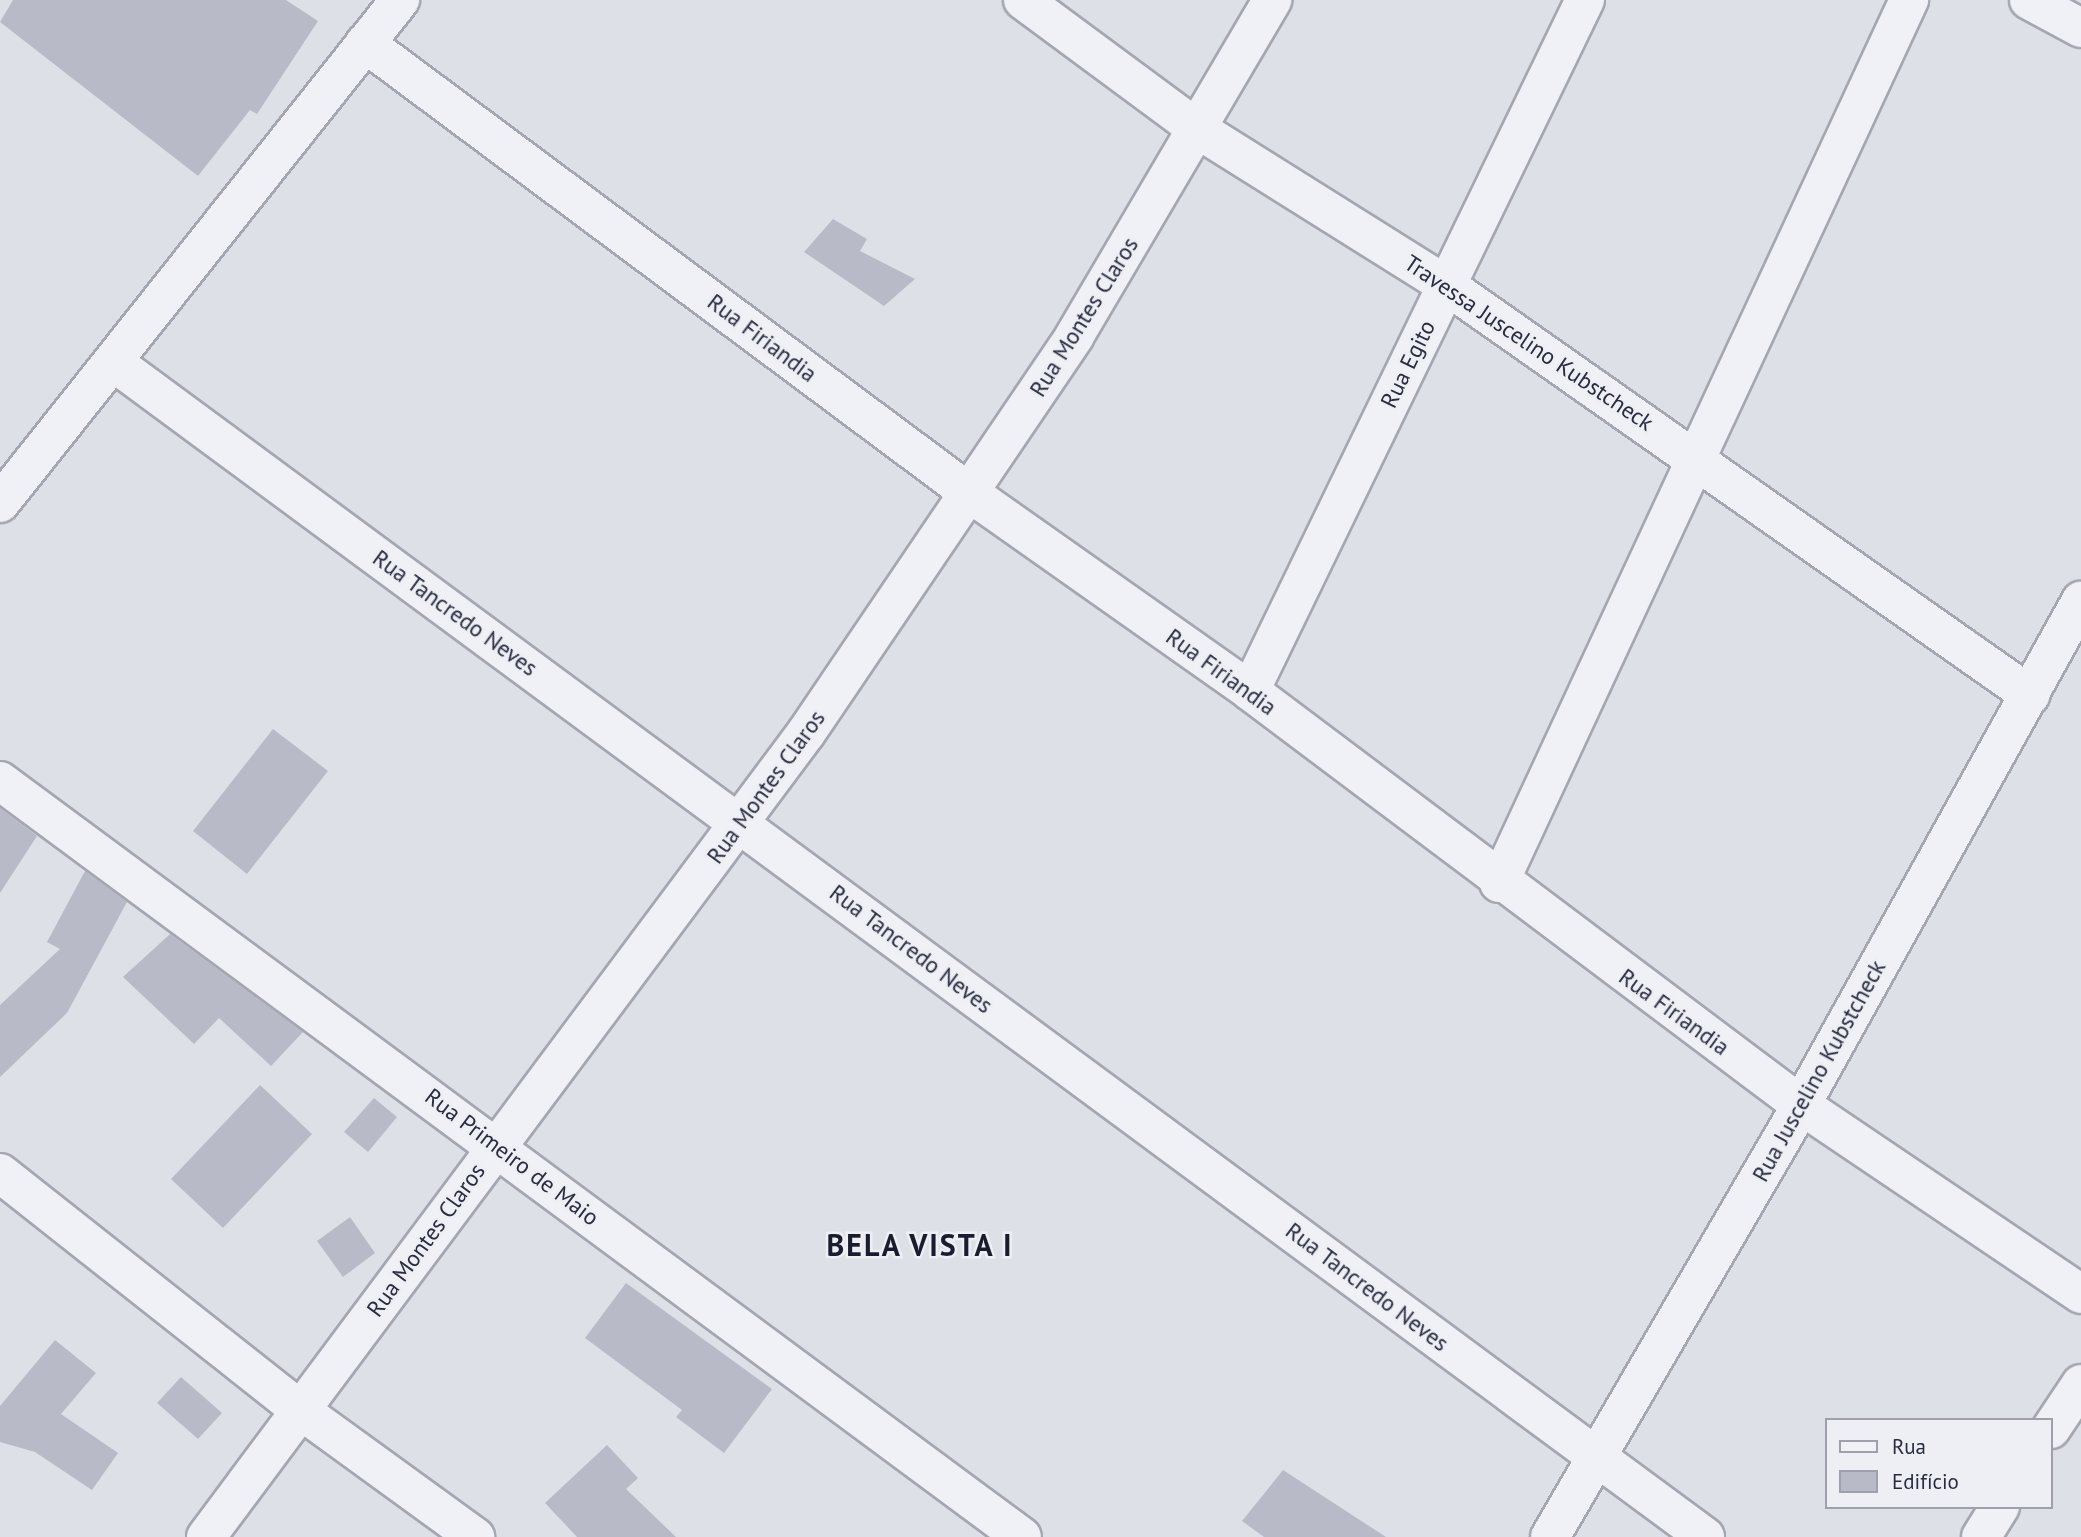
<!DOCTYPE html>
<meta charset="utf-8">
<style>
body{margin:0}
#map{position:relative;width:2081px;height:1537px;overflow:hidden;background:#dee0e7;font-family:"PT Sans",sans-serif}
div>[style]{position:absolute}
.building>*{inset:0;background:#b8bbc7}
.roads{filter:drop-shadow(2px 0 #a4a6b1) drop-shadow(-2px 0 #a4a6b1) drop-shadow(0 2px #a4a6b1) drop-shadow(0 -2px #a4a6b1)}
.street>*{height:38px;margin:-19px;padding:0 19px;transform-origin:19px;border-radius:19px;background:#f0f1f6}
span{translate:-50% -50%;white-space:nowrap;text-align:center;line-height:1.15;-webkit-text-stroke:5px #edeff5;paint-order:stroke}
.street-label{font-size:23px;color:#282c3d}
.district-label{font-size:30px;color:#1a1d2e;font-weight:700;letter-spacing:2px}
.legend{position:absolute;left:1825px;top:1418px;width:228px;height:91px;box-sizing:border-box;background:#edeff5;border:2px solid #9ea1ab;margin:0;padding:9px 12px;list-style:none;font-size:21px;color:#282c3d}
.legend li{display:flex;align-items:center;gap:14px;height:35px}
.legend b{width:35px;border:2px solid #9ea1ab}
</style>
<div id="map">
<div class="building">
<div style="clip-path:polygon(13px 0,286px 0,318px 21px,257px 114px,250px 110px,198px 176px,0 22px)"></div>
<div style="clip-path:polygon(833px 219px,867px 239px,860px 251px,915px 279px,884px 306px,804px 252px)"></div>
<div style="clip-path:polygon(273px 729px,328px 771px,247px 874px,193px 831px)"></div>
<div style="clip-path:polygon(0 808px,37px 836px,0 893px)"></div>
<div style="clip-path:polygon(85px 871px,127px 902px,67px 1013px,0 1077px,0 1005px,60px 949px,47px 942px)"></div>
<div style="clip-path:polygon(170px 934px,303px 1032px,271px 1066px,219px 1018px,194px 1044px,123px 977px)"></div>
<div style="clip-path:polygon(260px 1085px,312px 1134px,223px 1228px,171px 1179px)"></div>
<div style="clip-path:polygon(374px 1098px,397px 1117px,368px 1152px,344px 1132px)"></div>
<div style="clip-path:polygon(350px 1217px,375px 1253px,343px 1277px,317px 1241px)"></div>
<div style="clip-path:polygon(626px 1283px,772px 1389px,724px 1453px,676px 1417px,682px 1410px,585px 1338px)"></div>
<div style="clip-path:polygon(55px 1340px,96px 1373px,61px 1414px,118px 1453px,92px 1490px,35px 1452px,0 1442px,0 1406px)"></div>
<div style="clip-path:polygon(181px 1377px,222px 1413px,198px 1439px,157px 1403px)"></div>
<div style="clip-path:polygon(607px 1445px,638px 1478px,626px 1489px,676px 1537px,577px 1537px,545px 1503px)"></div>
<div style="clip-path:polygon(1283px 1470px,1386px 1537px,1264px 1537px,1242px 1521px)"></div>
</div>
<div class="roads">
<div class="street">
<div style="left:1023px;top:0;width:219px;rotate:36.5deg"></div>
<div style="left:1199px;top:130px;width:292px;rotate:32.1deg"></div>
<div style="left:1446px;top:285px;width:714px;rotate:35.07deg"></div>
<div style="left:2029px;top:0;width:59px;rotate:28.3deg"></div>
<div style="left:365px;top:43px;width:755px;rotate:36.66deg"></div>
<div style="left:971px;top:494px;width:342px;rotate:35.2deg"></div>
<div style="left:1250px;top:691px;width:689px;rotate:36.92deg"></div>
<div style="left:1801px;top:1105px;width:338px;rotate:34deg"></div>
<div style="left:116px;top:364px;width:1975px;rotate:36.43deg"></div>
<div style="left:0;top:503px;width:643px;rotate:-51.51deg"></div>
<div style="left:1250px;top:691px;width:768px;rotate:-64.14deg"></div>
<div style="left:0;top:781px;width:1271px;rotate:36.49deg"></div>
<div style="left:1499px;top:883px;width:974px;rotate:-65.09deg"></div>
<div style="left:0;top:1173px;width:386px;rotate:38.3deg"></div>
<div style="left:303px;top:1412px;width:213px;rotate:36deg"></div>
<div style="left:2051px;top:1429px;width:54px;rotate:-56.3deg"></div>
<div style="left:206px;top:1537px;width:1003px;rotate:-53.27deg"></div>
<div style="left:806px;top:733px;width:480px;rotate:-55.9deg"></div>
<div style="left:1075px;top:335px;width:389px;rotate:-59.5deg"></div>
<div style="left:1550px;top:1537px;width:500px;rotate:-59.8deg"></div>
<div style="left:1801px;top:1105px;width:577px;rotate:-60.95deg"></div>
<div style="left:1981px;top:1537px;width:36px;rotate:-58deg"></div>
</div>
</div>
<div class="street-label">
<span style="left:1084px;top:317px;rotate:-58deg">Rua Montes Claros</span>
<span style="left:762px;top:338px;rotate:37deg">Rua Firiandia</span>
<span style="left:1529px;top:343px;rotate:34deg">Travessa Juscelino Kubstcheck</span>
<span style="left:1408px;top:364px;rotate:-64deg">Rua Egito</span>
<span style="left:455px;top:613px;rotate:36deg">Rua Tancredo Neves</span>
<span style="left:1221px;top:672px;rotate:36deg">Rua Firiandia</span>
<span style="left:766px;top:787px;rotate:-54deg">Rua Montes Claros</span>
<span style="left:911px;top:949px;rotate:37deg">Rua Tancredo Neves</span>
<span style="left:1674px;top:1012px;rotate:36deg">Rua Firiandia</span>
<span style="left:1819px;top:1071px;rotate:-61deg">Rua Juscelino Kubstcheck</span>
<span style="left:512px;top:1157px;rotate:37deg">Rua Primeiro de Maio</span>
<span style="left:426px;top:1240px;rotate:-54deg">Rua Montes Claros</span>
<span style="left:1367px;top:1287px;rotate:37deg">Rua Tancredo Neves</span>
</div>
<div class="district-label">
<span style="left:920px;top:1245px">BELA VISTA I</span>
</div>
<ul class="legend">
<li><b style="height:9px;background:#f0f1f6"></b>Rua</li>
<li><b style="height:19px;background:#b8bbc7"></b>Edifício</li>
</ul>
</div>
